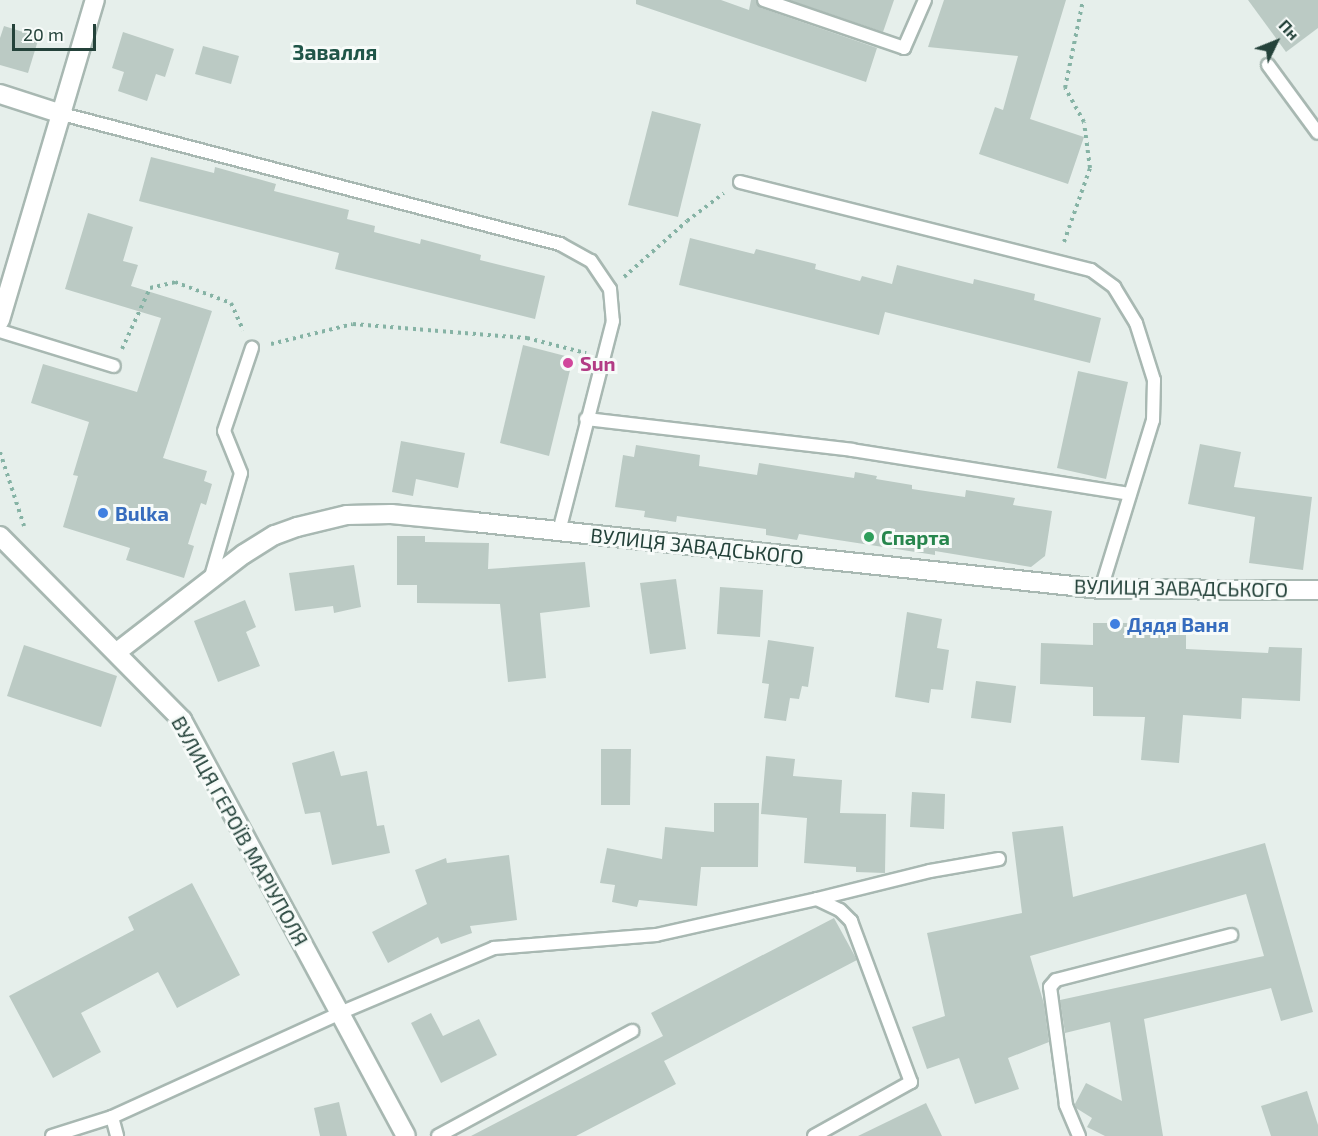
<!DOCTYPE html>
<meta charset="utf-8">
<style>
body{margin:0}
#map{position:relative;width:1318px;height:1136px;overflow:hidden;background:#e6efeb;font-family:"Exo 2",sans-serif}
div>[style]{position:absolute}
.building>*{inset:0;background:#bbcac4}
.path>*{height:4px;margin-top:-2px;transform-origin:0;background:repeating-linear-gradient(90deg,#86b3a5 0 3px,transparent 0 7.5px)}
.roads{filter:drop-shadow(2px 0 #a8b8b2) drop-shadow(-2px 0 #a8b8b2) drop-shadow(0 2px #a8b8b2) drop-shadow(0 -2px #a8b8b2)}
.lane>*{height:12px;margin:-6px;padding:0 6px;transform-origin:6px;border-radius:6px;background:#fff}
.street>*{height:18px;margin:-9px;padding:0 9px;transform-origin:9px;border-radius:9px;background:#fff}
.dots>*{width:16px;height:16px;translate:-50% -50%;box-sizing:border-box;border:3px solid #f7fbf9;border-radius:50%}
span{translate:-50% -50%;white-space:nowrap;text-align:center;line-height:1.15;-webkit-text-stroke:6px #f7fbf9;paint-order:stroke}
.hotel-label{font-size:20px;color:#b23c85;font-weight:700}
.left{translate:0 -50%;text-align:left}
.shop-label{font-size:20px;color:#366cbe;font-weight:700}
.leisure-label{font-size:20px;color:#27864d;font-weight:700}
.street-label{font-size:20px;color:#24423a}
.neighbourhood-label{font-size:21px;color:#1f5548;font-weight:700}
.north{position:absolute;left:1246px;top:12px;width:60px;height:60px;-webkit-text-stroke:4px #f7fbf9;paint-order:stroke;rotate:47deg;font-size:16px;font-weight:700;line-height:24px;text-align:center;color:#24423a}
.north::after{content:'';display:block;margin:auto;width:21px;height:27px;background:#24423a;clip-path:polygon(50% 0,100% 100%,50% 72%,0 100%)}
.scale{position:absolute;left:12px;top:24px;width:84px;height:27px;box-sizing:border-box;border:3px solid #24423a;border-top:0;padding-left:8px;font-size:18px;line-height:21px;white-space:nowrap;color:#24423a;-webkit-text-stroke:4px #f7fbf9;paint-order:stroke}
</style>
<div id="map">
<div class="building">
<div style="clip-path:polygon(636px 0,721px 0,749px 10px,751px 0,756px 0,761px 8px,877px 48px,866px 82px,636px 4px)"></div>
<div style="clip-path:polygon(789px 0,894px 0,883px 32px)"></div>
<div style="clip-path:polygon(944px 0,1066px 0,1030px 119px,1084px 137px,1068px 184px,979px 154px,995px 107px,1003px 110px,1018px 56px,928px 47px)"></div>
<div style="clip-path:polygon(1248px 0,1318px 0,1318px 28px,1286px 52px)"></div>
<div style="clip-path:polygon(4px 26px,39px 37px,28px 73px,0 65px,0 38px)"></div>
<div style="clip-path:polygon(123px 32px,174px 49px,165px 77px,156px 74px,147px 101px,118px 91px,124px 72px,112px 68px)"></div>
<div style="clip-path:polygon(203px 46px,239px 56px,231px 84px,195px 74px)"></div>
<div style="clip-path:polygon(652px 111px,701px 124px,678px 217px,628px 205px)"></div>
<div style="clip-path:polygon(151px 157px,214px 173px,215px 167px,276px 184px,274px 191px,349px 210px,347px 219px,375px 226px,374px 232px,420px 244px,421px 239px,481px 255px,480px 260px,545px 276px,535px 319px,335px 269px,339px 253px,139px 201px)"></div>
<div style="clip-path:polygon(88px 213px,133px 227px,123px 261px,138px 265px,131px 286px,212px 311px,163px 458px,207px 471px,204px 481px,212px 484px,206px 505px,201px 503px,188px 544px,194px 546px,184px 578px,126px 560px,130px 548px,63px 527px,78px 476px,73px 475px,89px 422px,31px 403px,43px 364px,137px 392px,161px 318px,65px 289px)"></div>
<div style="clip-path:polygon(690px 238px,754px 254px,756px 249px,816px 264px,815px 269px,860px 281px,862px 276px,892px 284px,897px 265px,973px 284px,974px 279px,1035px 294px,1034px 300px,1101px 318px,1090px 363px,885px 312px,879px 335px,679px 285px)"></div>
<div style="clip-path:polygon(523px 345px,573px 358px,549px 456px,500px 443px)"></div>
<div style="clip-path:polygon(1078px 371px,1128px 382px,1106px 479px,1057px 468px)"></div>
<div style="clip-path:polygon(401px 441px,465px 453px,458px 488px,416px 479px,413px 496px,392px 492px)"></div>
<div style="clip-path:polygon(1200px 444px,1241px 452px,1234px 487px,1312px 497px,1303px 570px,1249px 563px,1255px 517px,1188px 504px)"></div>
<div style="clip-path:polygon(636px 445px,700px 455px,699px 466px,757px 475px,759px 463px,854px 478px,855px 472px,877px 476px,876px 479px,912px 485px,912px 489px,965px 497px,966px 490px,1015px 498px,1013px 505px,1052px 511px,1045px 556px,1031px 567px,935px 551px,935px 555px,799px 534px,797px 540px,766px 535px,766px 529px,677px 516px,676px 522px,644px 517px,645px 511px,615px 507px,623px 455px,634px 457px)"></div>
<div style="clip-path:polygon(397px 536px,425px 536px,425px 542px,489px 543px,488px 569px,585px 562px,590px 607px,540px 613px,546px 678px,508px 682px,500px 604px,417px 603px,417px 585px,397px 585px)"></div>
<div style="clip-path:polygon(354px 565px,361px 607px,334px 613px,333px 606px,295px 611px,289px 573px)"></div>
<div style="clip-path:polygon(676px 579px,686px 649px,650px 654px,640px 583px)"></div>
<div style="clip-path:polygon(720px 587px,763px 590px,760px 637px,717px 634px)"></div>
<div style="clip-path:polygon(245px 600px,256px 627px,246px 632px,260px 666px,218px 682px,194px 621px)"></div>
<div style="clip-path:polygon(907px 612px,942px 619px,937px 648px,949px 650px,943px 690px,931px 689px,929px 703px,895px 697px)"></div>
<div style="clip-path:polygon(1093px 623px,1186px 623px,1186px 649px,1268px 653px,1269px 647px,1302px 648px,1300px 701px,1242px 698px,1241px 719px,1183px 715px,1179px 763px,1141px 760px,1145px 717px,1093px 716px,1093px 687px,1040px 684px,1041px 643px,1093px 645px)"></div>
<div style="clip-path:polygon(768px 640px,814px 647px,808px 687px,802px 686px,799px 699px,790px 698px,786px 721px,764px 718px,769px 684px,762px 683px)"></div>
<div style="clip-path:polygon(24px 645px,117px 676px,101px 727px,7px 696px)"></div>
<div style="clip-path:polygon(976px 681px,1016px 686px,1011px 723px,971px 718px)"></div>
<div style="clip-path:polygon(601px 749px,631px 749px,630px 805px,601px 805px)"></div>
<div style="clip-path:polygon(334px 751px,341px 776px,367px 771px,377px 826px,384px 825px,390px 853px,332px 865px,320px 812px,305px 814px,292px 763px)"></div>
<div style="clip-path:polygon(766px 756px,795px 759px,793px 776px,842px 780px,840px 813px,886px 814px,885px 873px,856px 872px,856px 867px,804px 863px,807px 818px,761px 814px)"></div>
<div style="clip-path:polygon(912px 792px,945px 794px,944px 829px,910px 827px)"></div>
<div style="clip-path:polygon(714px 803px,759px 803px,758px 867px,701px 867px,697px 906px,639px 900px,637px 907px,612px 902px,615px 885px,600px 883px,607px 848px,662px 859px,665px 827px,714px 832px)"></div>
<div style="clip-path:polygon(1063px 826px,1073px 897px,1265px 843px,1313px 1012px,1281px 1021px,1271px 988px,1144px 1019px,1163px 1136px,1105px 1136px,1087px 1127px,1092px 1118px,1076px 1108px,1075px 1104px,1086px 1083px,1122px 1101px,1110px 1022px,1065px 1033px,1060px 1000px,1264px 956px,1246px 894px,1030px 956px,1044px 1004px,1049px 1042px,1008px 1058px,1019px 1089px,975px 1104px,959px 1058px,927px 1069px,912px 1027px,945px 1016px,927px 933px,1022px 913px,1012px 832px)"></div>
<div style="clip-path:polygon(509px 855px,517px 920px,470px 926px,472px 933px,441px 944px,438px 937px,388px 963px,372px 932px,427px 904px,415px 870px,446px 858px,447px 863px)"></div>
<div style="clip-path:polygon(192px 883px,240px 975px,177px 1008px,158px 972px,81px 1013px,101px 1052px,53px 1078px,9px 996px,134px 930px,128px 917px)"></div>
<div style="clip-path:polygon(834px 918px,857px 960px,664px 1061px,676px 1084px,576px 1136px,471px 1136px,663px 1036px,651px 1013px)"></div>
<div style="clip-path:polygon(431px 1013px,443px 1036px,479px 1019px,497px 1055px,441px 1083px,411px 1023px)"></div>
<div style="clip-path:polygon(1307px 1091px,1318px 1125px,1318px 1136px,1271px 1136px,1261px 1106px)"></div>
<div style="clip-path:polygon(339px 1102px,347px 1136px,320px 1136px,314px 1108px)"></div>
<div style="clip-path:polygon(926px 1103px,942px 1136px,858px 1136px)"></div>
</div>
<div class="path">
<div style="left:1064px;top:242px;width:78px;rotate:-70.6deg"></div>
<div style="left:1090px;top:168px;width:46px;rotate:-97.4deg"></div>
<div style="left:1084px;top:122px;width:39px;rotate:-119deg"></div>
<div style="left:1065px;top:88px;width:90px;rotate:-78.4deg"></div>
<div style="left:624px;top:277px;width:84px;rotate:-41.6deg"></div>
<div style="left:687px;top:221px;width:46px;rotate:-37.1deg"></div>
<div style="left:271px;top:344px;width:84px;rotate:-13.7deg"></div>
<div style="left:353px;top:324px;width:175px;rotate:4.6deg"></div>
<div style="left:527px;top:338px;width:61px;rotate:14.3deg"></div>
<div style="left:122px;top:349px;width:67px;rotate:-65.3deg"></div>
<div style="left:150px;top:288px;width:26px;rotate:-13deg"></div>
<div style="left:175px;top:282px;width:60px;rotate:20.6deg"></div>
<div style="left:231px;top:303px;width:30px;rotate:66deg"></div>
<div style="left:0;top:452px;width:78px;rotate:72deg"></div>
</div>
<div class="roads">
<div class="lane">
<div style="left:764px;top:0;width:148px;rotate:18.9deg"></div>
<div style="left:904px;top:48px;width:52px;rotate:-66.4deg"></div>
<div style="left:1268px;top:65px;width:84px;rotate:53.7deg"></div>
<div style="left:62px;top:114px;width:515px;rotate:14.63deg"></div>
<div style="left:560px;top:244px;width:35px;rotate:29deg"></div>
<div style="left:591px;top:261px;width:34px;rotate:56deg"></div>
<div style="left:610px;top:289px;width:32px;rotate:85deg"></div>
<div style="left:613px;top:321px;width:218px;rotate:104.4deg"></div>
<div style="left:740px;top:182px;width:362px;rotate:14.1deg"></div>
<div style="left:1091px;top:270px;width:29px;rotate:36deg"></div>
<div style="left:1114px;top:287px;width:42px;rotate:58.6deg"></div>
<div style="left:1136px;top:323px;width:60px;rotate:72.5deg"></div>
<div style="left:1154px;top:380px;width:40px;rotate:91.4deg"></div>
<div style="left:1153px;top:420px;width:177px;rotate:107.1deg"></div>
<div style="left:0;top:331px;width:119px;rotate:17.1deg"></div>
<div style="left:586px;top:419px;width:268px;rotate:6.6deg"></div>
<div style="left:852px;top:450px;width:281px;rotate:9deg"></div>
<div style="left:210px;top:580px;width:111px;rotate:-73.8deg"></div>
<div style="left:241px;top:473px;width:45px;rotate:-112deg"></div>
<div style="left:224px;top:431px;width:88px;rotate:-71.4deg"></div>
<div style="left:817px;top:899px;width:116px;rotate:-13.9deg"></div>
<div style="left:930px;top:871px;width:70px;rotate:-9.9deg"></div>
<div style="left:112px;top:1117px;width:20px;rotate:75deg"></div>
<div style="left:52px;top:1136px;width:63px;rotate:-17.6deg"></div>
<div style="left:112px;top:1117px;width:251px;rotate:-24.5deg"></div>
<div style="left:340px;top:1013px;width:167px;rotate:-22.9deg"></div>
<div style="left:494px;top:948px;width:163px;rotate:-4.6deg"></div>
<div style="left:656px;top:935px;width:165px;rotate:-12.6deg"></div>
<div style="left:817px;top:899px;width:25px;rotate:26deg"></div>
<div style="left:840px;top:910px;width:16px;rotate:45deg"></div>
<div style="left:851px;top:921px;width:172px;rotate:69.6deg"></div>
<div style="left:911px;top:1082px;width:111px;rotate:150.9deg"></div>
<div style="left:438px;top:1136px;width:221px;rotate:-28.4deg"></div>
<div style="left:1079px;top:1136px;width:34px;rotate:-113deg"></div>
<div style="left:1066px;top:1105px;width:119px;rotate:-97.7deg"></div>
<div style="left:1050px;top:987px;width:9px;rotate:-49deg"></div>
<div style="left:1056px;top:980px;width:181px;rotate:-14.4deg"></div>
</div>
<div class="street">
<div style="left:0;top:94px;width:65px;rotate:17.9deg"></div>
<div style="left:0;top:320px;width:334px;rotate:-73.5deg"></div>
<div style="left:0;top:536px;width:259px;rotate:45.3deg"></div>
<div style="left:182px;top:720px;width:472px;rotate:61.7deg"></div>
<div style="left:117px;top:652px;width:160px;rotate:-37.7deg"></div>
<div style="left:244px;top:554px;width:36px;rotate:-32deg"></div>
<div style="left:275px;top:535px;width:23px;rotate:-20deg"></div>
<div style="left:297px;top:527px;width:51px;rotate:-13.5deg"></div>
<div style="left:347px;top:515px;width:44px;rotate:-1.3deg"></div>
<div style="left:391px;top:514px;width:83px;rotate:5.5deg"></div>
<div style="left:474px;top:522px;width:631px;rotate:6.1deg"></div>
<div style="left:1101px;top:589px;width:217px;rotate:0.3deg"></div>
</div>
</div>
<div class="dots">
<div style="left:568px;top:363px;background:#d1479c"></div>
<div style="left:103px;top:513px;background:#3f7fe0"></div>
<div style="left:869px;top:537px;background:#2e9e5b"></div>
<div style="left:1115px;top:624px;background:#3f7fe0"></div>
</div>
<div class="hotel-label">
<span class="left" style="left:580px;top:363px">Sun</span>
</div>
<div class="shop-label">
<span class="left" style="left:115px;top:513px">Bulka</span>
<span class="left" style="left:1127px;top:624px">Дядя Ваня</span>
</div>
<div class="leisure-label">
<span class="left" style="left:881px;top:537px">Спарта</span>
</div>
<div class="street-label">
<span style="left:697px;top:546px;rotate:6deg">ВУЛИЦЯ ЗАВАДСЬКОГО</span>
<span style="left:1181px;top:588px;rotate:1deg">ВУЛИЦЯ ЗАВАДСЬКОГО</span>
<span style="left:240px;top:831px;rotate:61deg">ВУЛИЦЯ ГЕРОЇВ МАРІУПОЛЯ</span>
</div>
<div class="neighbourhood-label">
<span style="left:335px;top:52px">Завалля</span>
</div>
<div class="north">Пн</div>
<div class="scale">20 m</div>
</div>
